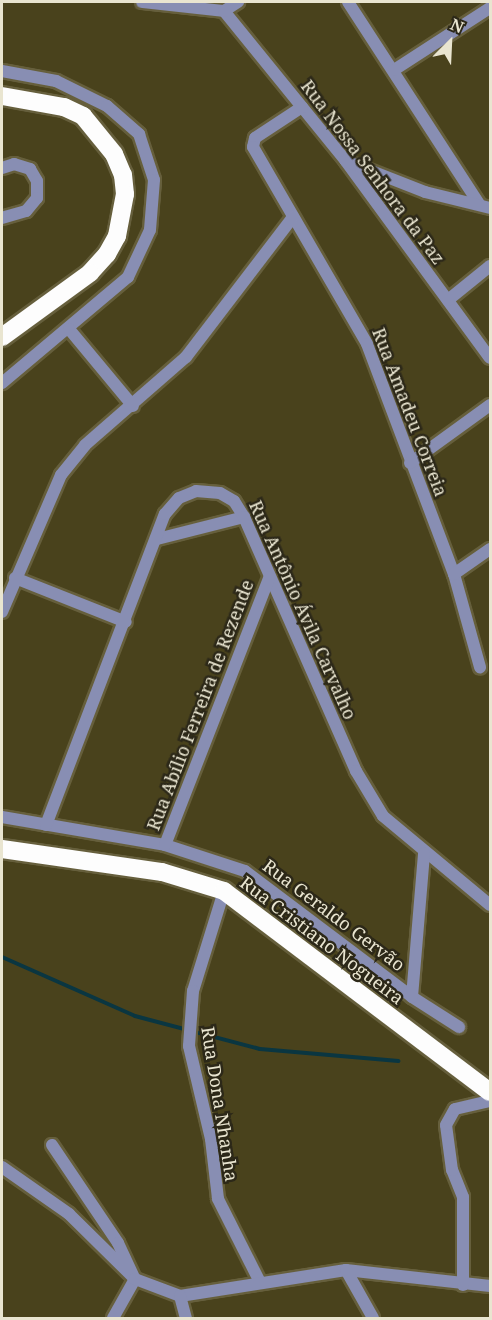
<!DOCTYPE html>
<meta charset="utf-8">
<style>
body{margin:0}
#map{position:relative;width:492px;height:1320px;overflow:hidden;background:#49421c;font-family:"Noto Serif",serif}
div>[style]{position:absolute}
.stream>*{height:4px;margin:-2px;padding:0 2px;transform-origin:2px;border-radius:2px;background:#0a3641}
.roads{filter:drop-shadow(2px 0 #665f3c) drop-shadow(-2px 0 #665f3c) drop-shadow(0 2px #665f3c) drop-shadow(0 -2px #665f3c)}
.street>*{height:12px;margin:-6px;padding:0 6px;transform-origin:6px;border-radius:6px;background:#888eb3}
.highway>*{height:18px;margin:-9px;padding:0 9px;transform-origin:9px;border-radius:9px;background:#fdfdfd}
span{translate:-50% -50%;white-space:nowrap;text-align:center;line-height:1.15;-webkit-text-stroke:5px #2c2818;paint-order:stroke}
.street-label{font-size:18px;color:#e9e5d0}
.frame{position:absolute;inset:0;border:3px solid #e9e5d0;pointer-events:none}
.north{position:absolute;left:420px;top:12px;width:60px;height:60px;-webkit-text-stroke:4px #2c2818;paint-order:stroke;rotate:24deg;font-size:16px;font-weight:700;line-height:24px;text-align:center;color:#e9e5d0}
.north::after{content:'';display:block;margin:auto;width:21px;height:27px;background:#e9e5d0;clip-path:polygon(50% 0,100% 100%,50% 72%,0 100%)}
</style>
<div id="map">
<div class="stream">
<div style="left:2px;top:957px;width:145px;rotate:23.9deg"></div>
<div style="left:135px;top:1016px;width:129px;rotate:14.8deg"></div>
<div style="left:260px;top:1049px;width:139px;rotate:5deg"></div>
</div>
<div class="roads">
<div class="street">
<div style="left:142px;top:2px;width:82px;rotate:6.3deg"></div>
<div style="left:348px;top:2px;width:242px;rotate:57deg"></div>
<div style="left:224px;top:11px;width:192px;rotate:50.9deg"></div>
<div style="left:345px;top:160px;width:245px;rotate:53.8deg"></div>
<div style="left:224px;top:11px;width:17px;rotate:-33deg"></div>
<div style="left:394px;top:70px;width:114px;rotate:-32.9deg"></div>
<div style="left:2px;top:71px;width:55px;rotate:10.5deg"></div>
<div style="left:56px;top:81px;width:57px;rotate:26.1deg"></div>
<div style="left:107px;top:106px;width:43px;rotate:41.2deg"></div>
<div style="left:139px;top:134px;width:48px;rotate:71.9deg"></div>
<div style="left:154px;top:180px;width:50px;rotate:94.6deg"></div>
<div style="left:150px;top:230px;width:52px;rotate:115.1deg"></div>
<div style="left:128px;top:277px;width:165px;rotate:139.9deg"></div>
<div style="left:302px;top:107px;width:56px;rotate:146.6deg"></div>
<div style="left:255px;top:138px;width:9px;rotate:103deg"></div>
<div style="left:253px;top:147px;width:228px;rotate:59.9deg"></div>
<div style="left:367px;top:344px;width:246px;rotate:69.3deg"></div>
<div style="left:454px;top:574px;width:97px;rotate:74.4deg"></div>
<div style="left:346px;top:161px;width:85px;rotate:21.4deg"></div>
<div style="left:425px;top:192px;width:67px;rotate:13.8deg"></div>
<div style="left:2px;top:168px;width:13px;rotate:-18deg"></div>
<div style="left:14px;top:164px;width:17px;rotate:17deg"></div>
<div style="left:30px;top:169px;width:14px;rotate:60deg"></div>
<div style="left:37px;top:181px;width:17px;rotate:90deg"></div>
<div style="left:37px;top:198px;width:17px;rotate:130deg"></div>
<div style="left:26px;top:211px;width:25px;rotate:164deg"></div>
<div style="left:448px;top:300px;width:54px;rotate:-39deg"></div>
<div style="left:69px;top:329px;width:100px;rotate:50.3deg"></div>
<div style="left:410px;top:463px;width:99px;rotate:-35.9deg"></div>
<div style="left:157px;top:539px;width:90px;rotate:-14.2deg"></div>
<div style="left:454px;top:574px;width:44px;rotate:-34.8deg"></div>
<div style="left:15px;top:578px;width:119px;rotate:21.6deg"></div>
<div style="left:2px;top:612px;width:149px;rotate:-66.7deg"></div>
<div style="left:61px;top:475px;width:38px;rotate:-51deg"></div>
<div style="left:85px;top:445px;width:134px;rotate:-41.1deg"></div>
<div style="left:186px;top:357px;width:176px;rotate:-52.6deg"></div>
<div style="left:2px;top:817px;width:165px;rotate:9.7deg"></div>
<div style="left:165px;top:845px;width:84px;rotate:18deg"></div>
<div style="left:245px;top:871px;width:209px;rotate:37deg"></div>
<div style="left:412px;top:997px;width:56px;rotate:32.6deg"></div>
<div style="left:46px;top:825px;width:333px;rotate:-69.1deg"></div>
<div style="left:165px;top:514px;width:21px;rotate:-49deg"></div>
<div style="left:179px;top:498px;width:18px;rotate:-22deg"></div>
<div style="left:196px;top:491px;width:24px;rotate:5deg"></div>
<div style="left:220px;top:493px;width:16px;rotate:30deg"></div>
<div style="left:234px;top:501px;width:19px;rotate:58deg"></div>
<div style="left:244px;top:517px;width:278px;rotate:66.2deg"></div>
<div style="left:356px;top:771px;width:52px;rotate:59deg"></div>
<div style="left:383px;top:816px;width:139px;rotate:39.8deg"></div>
<div style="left:165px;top:845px;width:287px;rotate:-68.7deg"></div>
<div style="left:224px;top:891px;width:105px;rotate:107.2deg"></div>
<div style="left:193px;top:991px;width:55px;rotate:94.2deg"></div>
<div style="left:189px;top:1046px;width:96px;rotate:76.7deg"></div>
<div style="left:211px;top:1139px;width:60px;rotate:83.3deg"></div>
<div style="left:218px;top:1199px;width:93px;rotate:63.2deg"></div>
<div style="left:412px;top:997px;width:144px;rotate:-85.2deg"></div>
<div style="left:52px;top:1145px;width:118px;rotate:56deg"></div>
<div style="left:118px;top:1243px;width:40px;rotate:65deg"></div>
<div style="left:135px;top:1279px;width:45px;rotate:119.4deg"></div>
<div style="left:2px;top:1167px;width:82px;rotate:35deg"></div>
<div style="left:69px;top:1214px;width:93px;rotate:44.6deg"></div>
<div style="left:135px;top:1279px;width:48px;rotate:20.7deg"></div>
<div style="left:180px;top:1296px;width:168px;rotate:-8.9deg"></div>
<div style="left:346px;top:1270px;width:145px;rotate:6.3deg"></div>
<div style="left:346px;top:1270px;width:55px;rotate:60.6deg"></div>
<div style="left:463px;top:1285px;width:88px;rotate:-90deg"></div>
<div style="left:463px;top:1197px;width:29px;rotate:-112deg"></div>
<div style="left:452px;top:1170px;width:45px;rotate:-97.6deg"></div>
<div style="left:446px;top:1125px;width:18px;rotate:-61deg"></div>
<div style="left:455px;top:1109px;width:36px;rotate:-13deg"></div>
<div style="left:180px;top:1296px;width:23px;rotate:75deg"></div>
</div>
<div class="highway">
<div style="left:2px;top:96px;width:63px;rotate:10.1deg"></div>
<div style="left:64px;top:107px;width:21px;rotate:25deg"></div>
<div style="left:83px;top:116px;width:49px;rotate:50.8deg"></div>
<div style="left:114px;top:154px;width:23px;rotate:67deg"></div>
<div style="left:123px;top:175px;width:19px;rotate:84deg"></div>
<div style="left:125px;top:194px;width:43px;rotate:100.8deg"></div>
<div style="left:117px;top:236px;width:21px;rotate:119deg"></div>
<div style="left:107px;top:254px;width:25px;rotate:132deg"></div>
<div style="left:90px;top:273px;width:109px;rotate:144deg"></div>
<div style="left:2px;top:849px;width:162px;rotate:8.2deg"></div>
<div style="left:162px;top:872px;width:65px;rotate:17deg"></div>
<div style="left:224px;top:891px;width:333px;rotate:37.1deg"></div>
</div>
</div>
<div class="street-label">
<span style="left:373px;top:172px;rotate:53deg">Rua Nossa Senhora da Paz</span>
<span style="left:410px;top:412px;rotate:69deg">Rua Amadeu Correia</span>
<span style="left:303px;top:610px;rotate:66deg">Rua Antônio Ávila Carvalho</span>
<span style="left:200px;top:705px;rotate:-69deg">Rua Abílio Ferreira de Rezende</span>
<span style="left:334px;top:915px;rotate:37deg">Rua Geraldo Gervão</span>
<span style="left:322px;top:940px;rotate:37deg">Rua Cristiano Nogueira</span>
<span style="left:220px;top:1104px;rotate:81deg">Rua Dona Nhanha</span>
</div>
<div class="frame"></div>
<div class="north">N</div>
</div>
